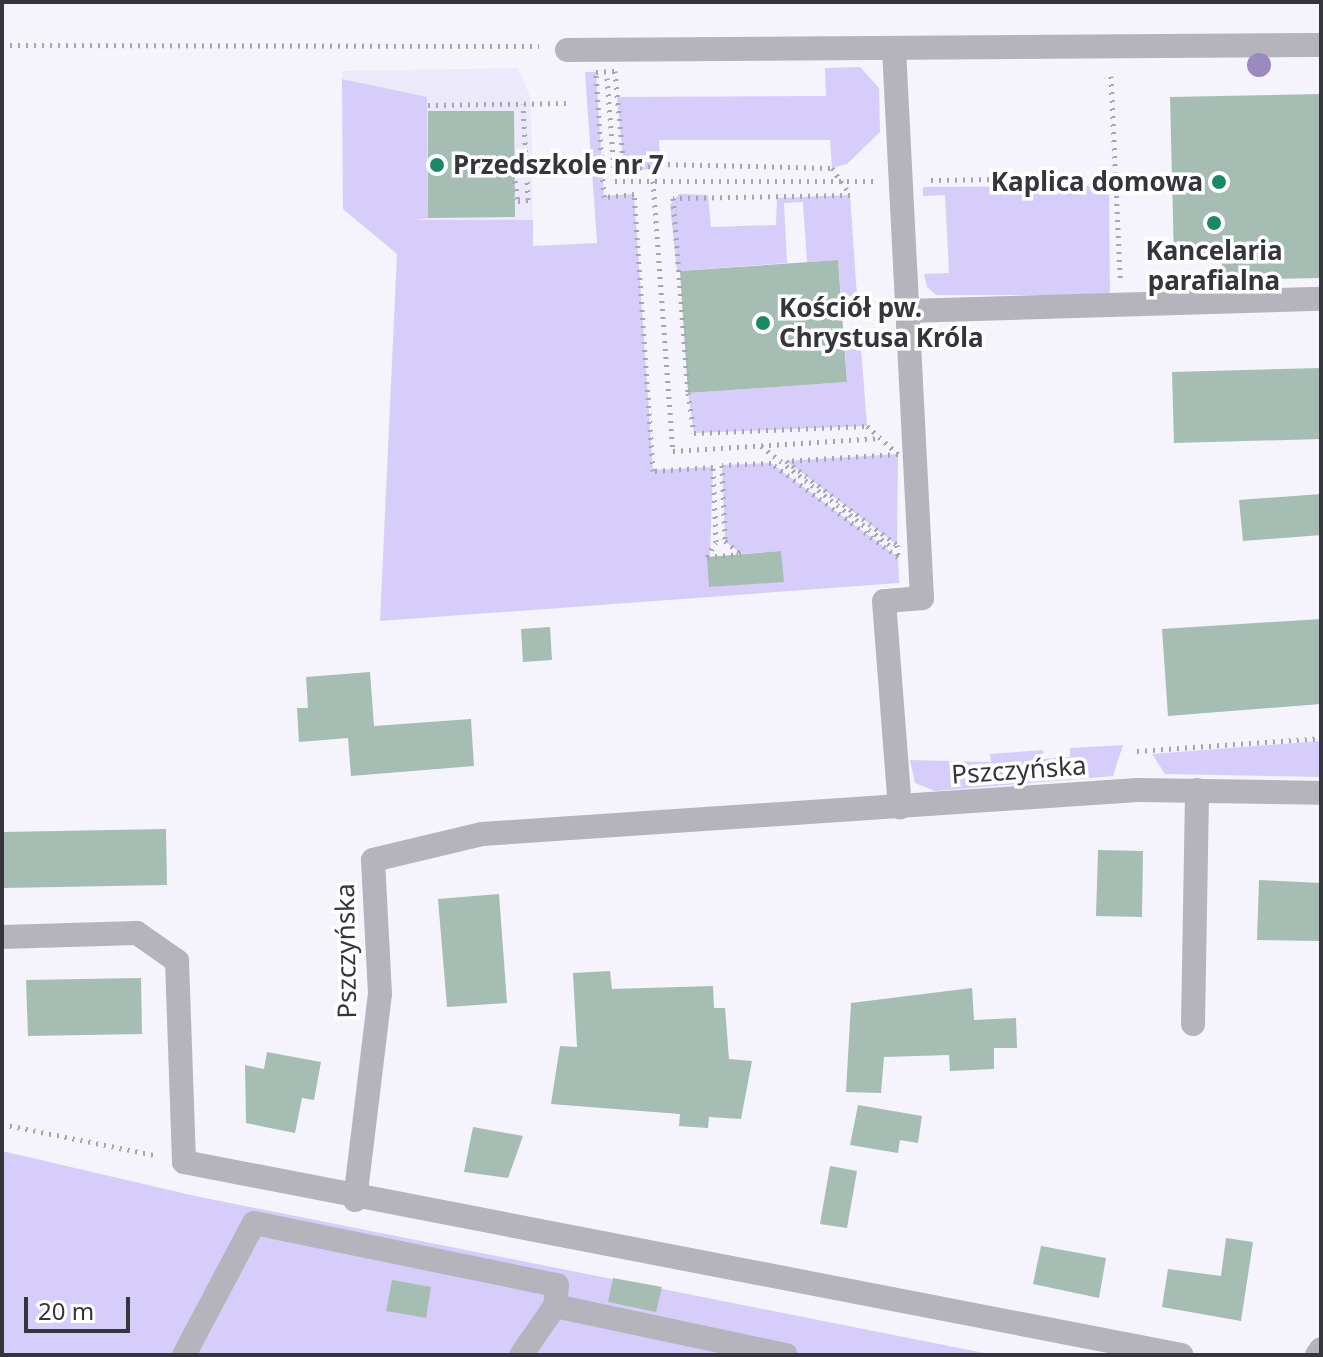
<!DOCTYPE html>
<meta charset="utf-8">
<style>
body{margin:0}
#map{position:relative;width:1323px;height:1357px;overflow:hidden;background:#f5f3fc;font-family:"Noto Sans",sans-serif}
div>[style]{position:absolute}
.built>*{inset:0;background:#ece9fa}
.green>*{inset:0;background:#d7cdfa}
.building>*{inset:0;background:#a6bdb3}
.path>*{height:5px;margin-top:-2.5px;transform-origin:0;background:repeating-linear-gradient(90deg,#a7a5ae 0 2px,transparent 0 8px)}
.minor>*{height:24px;margin:-12px;padding:0 12px;transform-origin:12px;border-radius:12px;background:#b5b3bc}
.trees>*{width:24px;height:24px;margin:-12px;border-radius:50%;background:#9b89bf}
.dots>*{width:22px;height:22px;translate:-50% -50%;box-sizing:border-box;border:4px solid #fff;border-radius:50%}
span{translate:-50% -50%;white-space:nowrap;text-align:center;line-height:1.15;-webkit-text-stroke:7px #fff;paint-order:stroke}
.poi-label{font-size:26px;color:#36343c;font-weight:700}
.left{translate:0 -50%;text-align:left}
.right{translate:-100% -50%;text-align:right}
.street-label{font-size:26px;color:#36343c}
.frame{position:absolute;inset:0;border:4px solid #36343c;pointer-events:none}
.scale{position:absolute;left:24px;top:1297px;width:106px;height:36px;box-sizing:border-box;border:4px solid #36343c;border-top:0;padding-left:10px;font-size:24px;line-height:28px;white-space:nowrap;color:#36343c;-webkit-text-stroke:6px #fff;paint-order:stroke}
</style>
<div id="map">
<div class="built">
<div style="clip-path:polygon(518px 68px,531px 99px,533px 246px,343px 209px,342px 71px)"></div>
</div>
<div class="green">
<div style="clip-path:polygon(860px 67px,879px 88px,880px 132px,847px 164px,832px 168px,830px 140px,659px 140px,661px 169px,624px 170px,617px 97px,826px 96px,825px 68px)"></div>
<div style="clip-path:polygon(585px 72px,596px 72px,604px 196px,634px 194px,653px 470px,713px 467px,709px 587px,783px 581px,781px 551px,741px 554px,725px 541px,722px 465px,771px 463px,898px 557px,899px 583px,380px 621px,397px 254px,343px 209px,342px 79px,427px 97px,428px 218px,414px 220px,533px 220px,533px 246px,597px 243px)"></div>
<div style="clip-path:polygon(1109px 186px,1110px 295px,936px 295px,927px 287px,924px 274px,949px 273px,945px 195px,923px 196px,923px 187px)"></div>
<div style="clip-path:polygon(679px 194px,708px 195px,711px 227px,776px 225px,777px 198px,850px 195px,857px 296px,841px 296px,838px 260px,807px 262px,803px 202px,784px 203px,787px 263px,677px 271px,670px 205px)"></div>
<div style="clip-path:polygon(861px 348px,867px 426px,694px 433px,688px 393px,847px 382px,845px 350px)"></div>
<div style="clip-path:polygon(898px 454px,897px 545px,786px 461px)"></div>
<div style="clip-path:polygon(1321px 741px,1321px 777px,1165px 774px,1152px 754px)"></div>
<div style="clip-path:polygon(1123px 745px,1113px 776px,935px 791px,915px 783px,910px 760px,991px 762px,990px 754px,1043px 750px,1044px 759px,1070px 757px,1070px 748px)"></div>
<div style="clip-path:polygon(2px 1151px,195px 1196px,994px 1355px,2px 1355px)"></div>
</div>
<div class="building">
<div style="clip-path:polygon(1321px 94px,1321px 278px,1222px 280px,1222px 258px,1174px 258px,1170px 97px)"></div>
<div style="clip-path:polygon(428px 111px,514px 111px,515px 217px,428px 218px)"></div>
<div style="clip-path:polygon(838px 260px,847px 382px,688px 393px,680px 271px)"></div>
<div style="clip-path:polygon(1321px 368px,1321px 439px,1174px 443px,1172px 372px)"></div>
<div style="clip-path:polygon(1321px 494px,1321px 535px,1243px 541px,1239px 500px)"></div>
<div style="clip-path:polygon(781px 551px,784px 582px,709px 587px,707px 557px)"></div>
<div style="clip-path:polygon(1321px 619px,1321px 704px,1168px 716px,1162px 629px)"></div>
<div style="clip-path:polygon(550px 627px,552px 660px,523px 662px,521px 629px)"></div>
<div style="clip-path:polygon(370px 672px,374px 726px,471px 719px,474px 766px,351px 776px,348px 738px,299px 742px,297px 708px,308px 708px,306px 677px)"></div>
<div style="clip-path:polygon(166px 829px,167px 885px,2px 888px,2px 832px)"></div>
<div style="clip-path:polygon(1098px 850px,1143px 851px,1142px 917px,1096px 916px)"></div>
<div style="clip-path:polygon(1259px 880px,1321px 883px,1321px 941px,1257px 940px)"></div>
<div style="clip-path:polygon(499px 894px,507px 1003px,447px 1007px,438px 899px)"></div>
<div style="clip-path:polygon(610px 971px,612px 989px,713px 986px,714px 1008px,725px 1008px,729px 1059px,752px 1061px,741px 1119px,709px 1117px,708px 1128px,679px 1126px,680px 1114px,551px 1104px,560px 1046px,577px 1047px,573px 973px)"></div>
<div style="clip-path:polygon(141px 978px,142px 1034px,28px 1036px,26px 980px)"></div>
<div style="clip-path:polygon(972px 988px,974px 1020px,1016px 1018px,1017px 1048px,994px 1048px,994px 1069px,950px 1071px,949px 1055px,884px 1057px,881px 1093px,846px 1092px,851px 1003px)"></div>
<div style="clip-path:polygon(267px 1052px,321px 1062px,314px 1100px,302px 1098px,295px 1133px,246px 1123px,245px 1065px,264px 1069px)"></div>
<div style="clip-path:polygon(858px 1105px,922px 1116px,918px 1143px,900px 1140px,898px 1153px,850px 1145px)"></div>
<div style="clip-path:polygon(473px 1127px,523px 1136px,508px 1178px,464px 1172px)"></div>
<div style="clip-path:polygon(830px 1166px,857px 1171px,847px 1228px,820px 1224px)"></div>
<div style="clip-path:polygon(1226px 1238px,1253px 1242px,1241px 1321px,1162px 1307px,1168px 1269px,1221px 1276px)"></div>
<div style="clip-path:polygon(1041px 1246px,1106px 1258px,1099px 1298px,1033px 1284px)"></div>
<div style="clip-path:polygon(613px 1278px,662px 1287px,656px 1312px,608px 1302px)"></div>
<div style="clip-path:polygon(392px 1280px,431px 1287px,426px 1318px,386px 1311px)"></div>
</div>
<div class="path">
<div style="left:2px;top:45px;width:537px;rotate:0.11deg"></div>
<div style="left:615px;top:71px;width:99px;rotate:84.8deg"></div>
<div style="left:624px;top:170px;width:36px;rotate:-9deg"></div>
<div style="left:660px;top:164px;width:172px;rotate:1.3deg"></div>
<div style="left:832px;top:168px;width:32px;rotate:56deg"></div>
<div style="left:850px;top:195px;width:177px;rotate:179deg"></div>
<div style="left:673px;top:198px;width:196px;rotate:85.6deg"></div>
<div style="left:688px;top:393px;width:40px;rotate:81.5deg"></div>
<div style="left:694px;top:433px;width:173px;rotate:-2.3deg"></div>
<div style="left:867px;top:426px;width:42px;rotate:42.1deg"></div>
<div style="left:898px;top:454px;width:112px;rotate:176.4deg"></div>
<div style="left:786px;top:461px;width:139px;rotate:37.1deg"></div>
<div style="left:897px;top:545px;width:12px;rotate:85deg"></div>
<div style="left:898px;top:557px;width:158px;rotate:-143.5deg"></div>
<div style="left:771px;top:463px;width:49px;rotate:177.7deg"></div>
<div style="left:722px;top:465px;width:76px;rotate:87.7deg"></div>
<div style="left:725px;top:541px;width:21px;rotate:39deg"></div>
<div style="left:741px;top:554px;width:34px;rotate:175deg"></div>
<div style="left:707px;top:557px;width:17px;rotate:-59deg"></div>
<div style="left:716px;top:542px;width:75px;rotate:-92.3deg"></div>
<div style="left:713px;top:467px;width:60px;rotate:176.2deg"></div>
<div style="left:653px;top:471px;width:278px;rotate:-93.9deg"></div>
<div style="left:634px;top:194px;width:30px;rotate:174deg"></div>
<div style="left:604px;top:197px;width:125px;rotate:-93.7deg"></div>
<div style="left:596px;top:72px;width:19px;rotate:-3deg"></div>
<div style="left:1111px;top:76px;width:202px;rotate:87.4deg"></div>
<div style="left:607px;top:78px;width:103px;rotate:85.6deg"></div>
<div style="left:615px;top:181px;width:258px"></div>
<div style="left:428px;top:105px;width:141px;rotate:-0.8deg"></div>
<div style="left:514px;top:173px;width:28px;rotate:82deg"></div>
<div style="left:518px;top:201px;width:10px;rotate:-6deg"></div>
<div style="left:528px;top:200px;width:96px;rotate:-93deg"></div>
<div style="left:931px;top:180px;width:187px;rotate:-0.9deg"></div>
<div style="left:653px;top:181px;width:271px;rotate:85.8deg"></div>
<div style="left:673px;top:451px;width:208px;rotate:-3.6deg"></div>
<div style="left:761px;top:446px;width:162px;rotate:37.7deg"></div>
<div style="left:1137px;top:751px;width:184px;rotate:-4deg"></div>
<div style="left:2px;top:1124px;width:155px;rotate:11.5deg"></div>
</div>
<div class="minor">
<div style="left:894px;top:49px;width:550px;rotate:87.08deg"></div>
<div style="left:922px;top:598px;width:38px;rotate:175deg"></div>
<div style="left:884px;top:601px;width:207px;rotate:85.6deg"></div>
<div style="left:567px;top:50px;width:754px;rotate:-0.38deg"></div>
<div style="left:908px;top:311px;width:413px;rotate:-1.7deg"></div>
<div style="left:2px;top:937px;width:135px;rotate:-1.7deg"></div>
<div style="left:137px;top:933px;width:49px;rotate:35deg"></div>
<div style="left:177px;top:961px;width:201px;rotate:88deg"></div>
<div style="left:184px;top:1162px;width:1016px;rotate:10.95deg"></div>
<div style="left:1193px;top:1024px;width:234px;rotate:-89deg"></div>
<div style="left:355px;top:1200px;width:208px;rotate:-83.1deg"></div>
<div style="left:380px;top:994px;width:134px;rotate:-93deg"></div>
<div style="left:373px;top:860px;width:112px;rotate:-13.4deg"></div>
<div style="left:482px;top:834px;width:657px;rotate:-3.84deg"></div>
<div style="left:1138px;top:790px;width:183px;rotate:0.9deg"></div>
<div style="left:184px;top:1355px;width:149px;rotate:-62.1deg"></div>
<div style="left:254px;top:1223px;width:309px;rotate:11.6deg"></div>
<div style="left:557px;top:1285px;width:21px;rotate:95deg"></div>
<div style="left:555px;top:1306px;width:236px;rotate:12deg"></div>
<div style="left:521px;top:1355px;width:60px;rotate:-55.2deg"></div>
<div style="left:1317px;top:1355px;width:7px;rotate:-56deg"></div>
</div>
<div class="trees">
<div style="left:1259px;top:65px"></div>
</div>
<div class="dots">
<div style="left:437px;top:165px;background:#1b8968"></div>
<div style="left:1219px;top:182px;background:#1b8968"></div>
<div style="left:1214px;top:223px;background:#1b8968"></div>
<div style="left:763px;top:323px;background:#1b8968"></div>
</div>
<div class="poi-label">
<span class="left" style="left:453px;top:165px">Przedszkole nr 7</span>
<span class="right" style="left:1203px;top:182px">Kaplica domowa</span>
<span style="left:1214px;top:266px">Kancelaria<br>parafialna</span>
<span class="left" style="left:779px;top:323px">Kościół pw.<br>Chrystusa Króla</span>
</div>
<div class="street-label">
<span style="left:1019px;top:770px;rotate:-4deg">Pszczyńska</span>
<span style="left:346px;top:951px;rotate:-91deg">Pszczyńska</span>
</div>
<div class="frame"></div>
<div class="scale">20 m</div>
</div>
